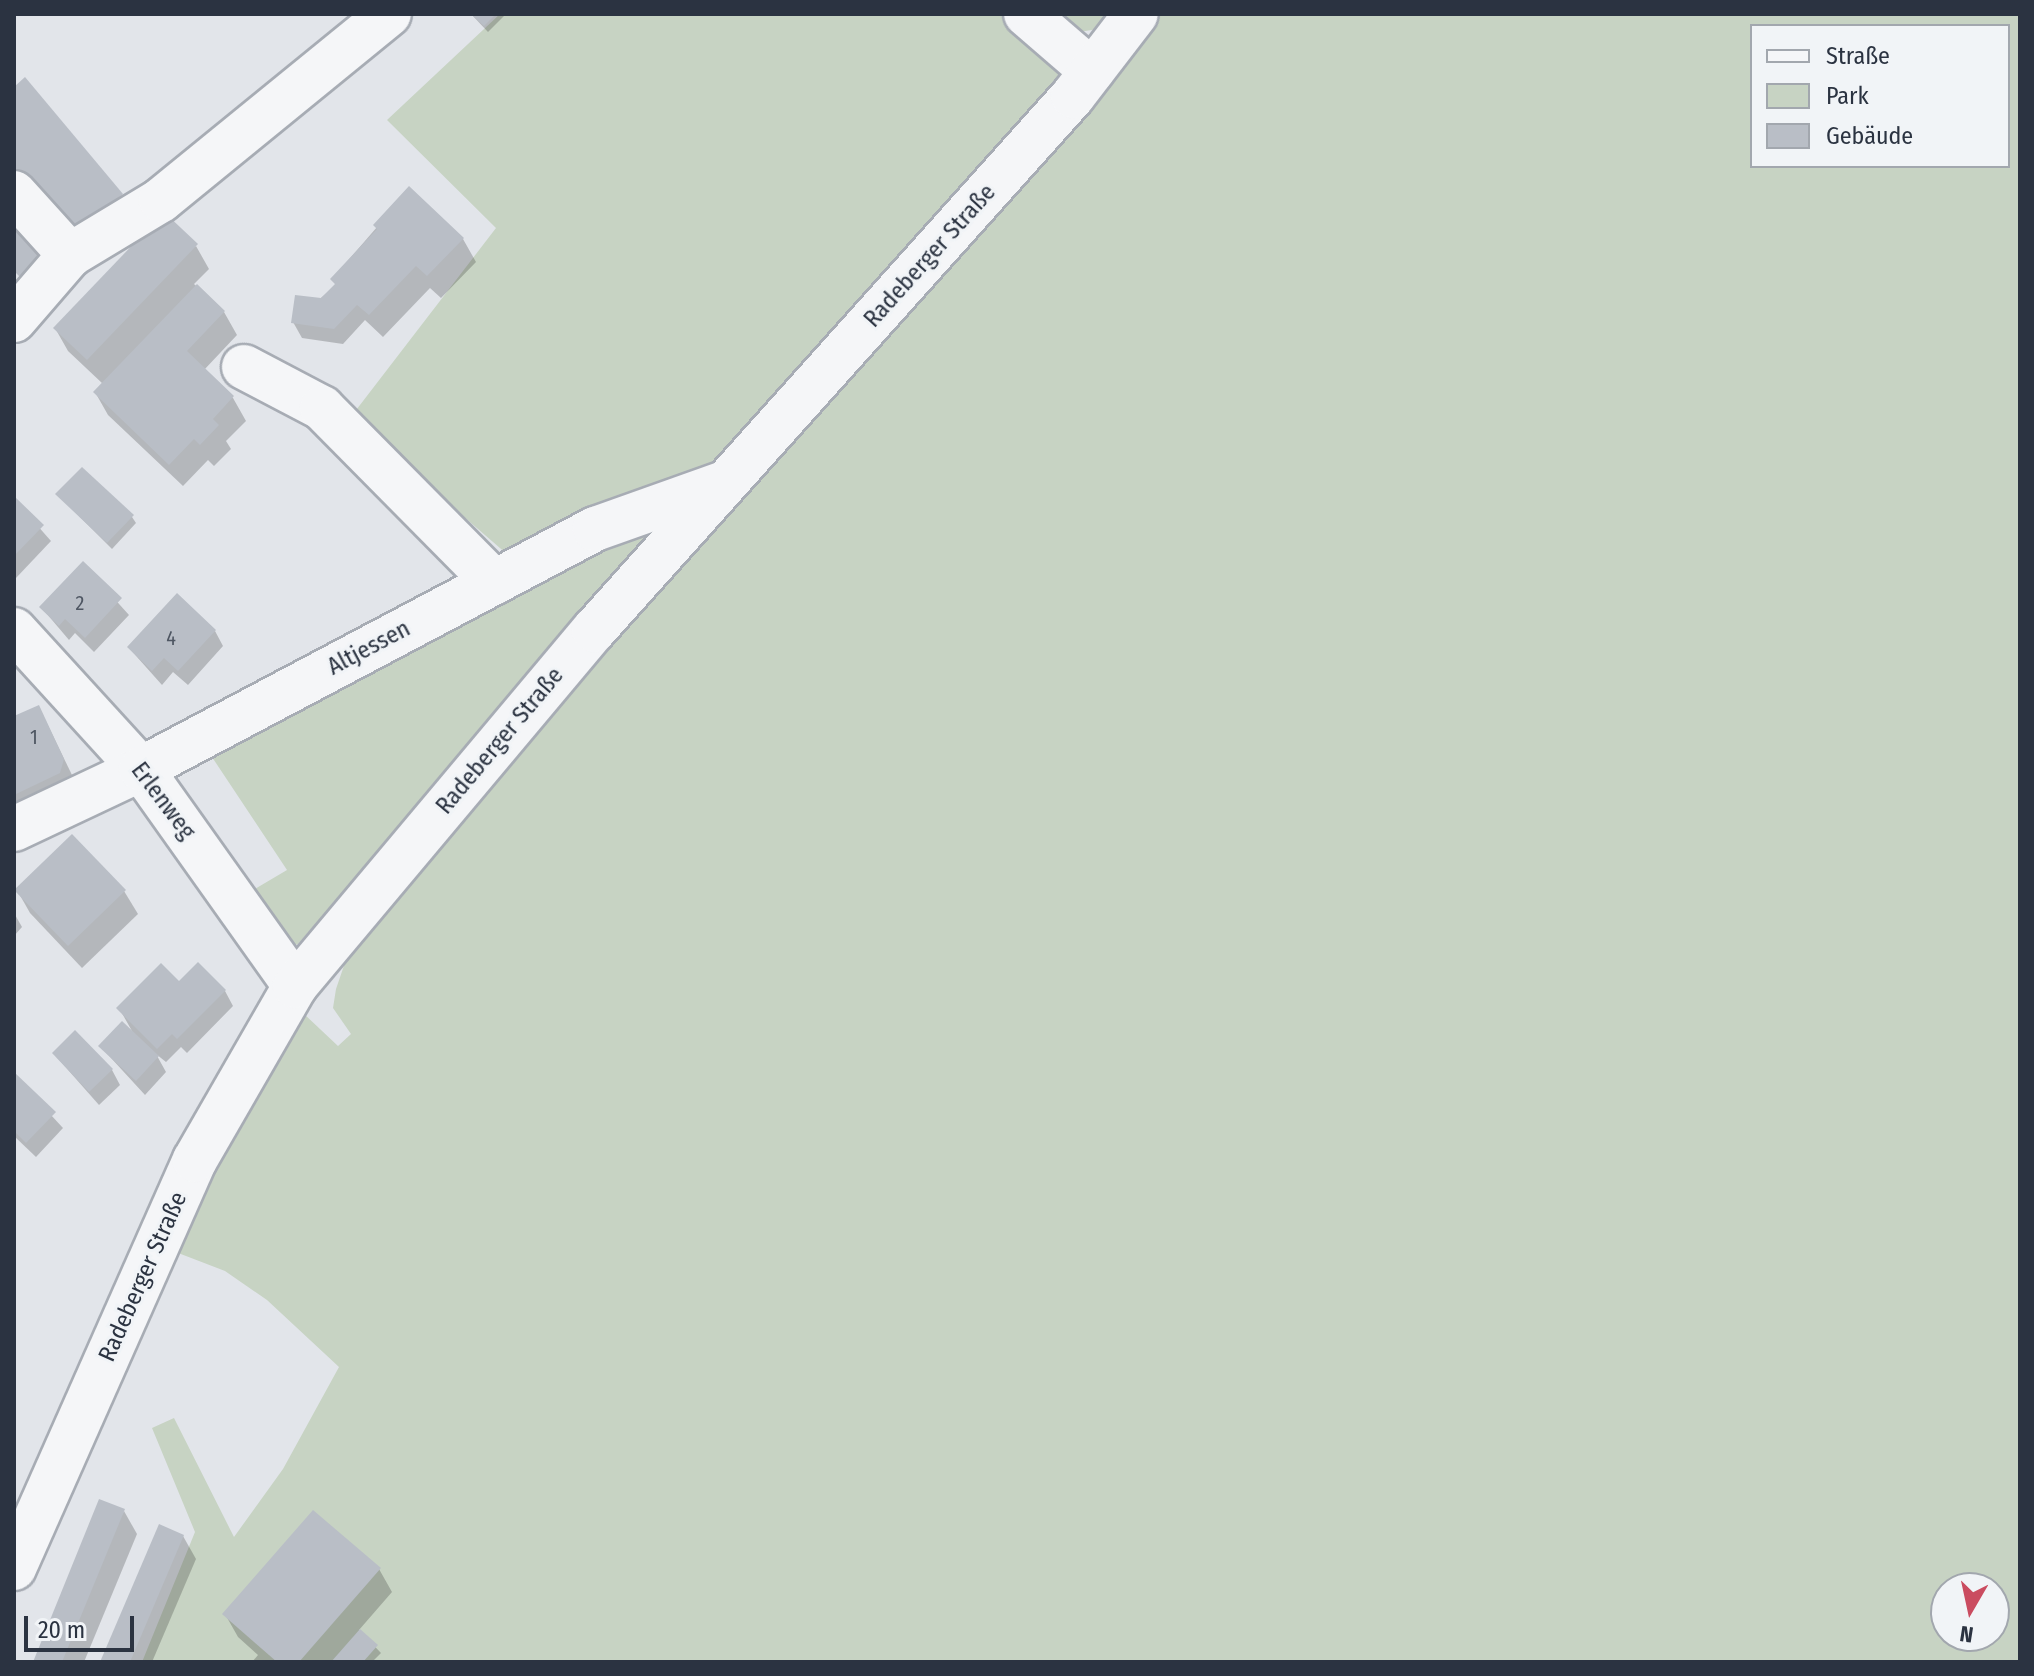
<!DOCTYPE html>
<meta charset="utf-8">
<style>
body{margin:0}
#map{position:relative;width:2034px;height:1676px;overflow:hidden;background:#e2e5ea;font-family:"Fira Sans Condensed",sans-serif}
div>[style]{position:absolute}
.green>*{inset:0;background:#c7d3c3}
.shadow>*{inset:0;background:#0003}
.building>*{inset:0;background:#b9bec6}
.roads{filter:drop-shadow(2px 0 #a7acb4) drop-shadow(-2px 0 #a7acb4) drop-shadow(0 2px #a7acb4) drop-shadow(0 -2px #a7acb4)}
.minor>*{height:44px;margin:-22px;padding:0 22px;transform-origin:22px;border-radius:22px;background:#f5f6f8}
span{translate:-50% -50%;white-space:nowrap;text-align:center;line-height:1.15;-webkit-text-stroke:6px #f1f4f7;paint-order:stroke}
.number-label{font-size:20px;color:#4e5662}
.number-label span{-webkit-text-stroke-width:0}
.street-label{font-size:24px;color:#2b3341}
.frame{position:absolute;inset:0;border:16px solid #2b3341;pointer-events:none}
.legend{position:absolute;left:1750px;top:24px;width:260px;height:144px;box-sizing:border-box;background:#f1f4f7;border:2px solid #a2a7ae;margin:0;padding:10px 14px;list-style:none;font-size:24px;color:#2b3341}
.legend li{display:flex;align-items:center;gap:16px;height:40px}
.legend b{width:40px;border:2px solid #a2a7ae}
.north{position:absolute;left:1930px;top:1572px;width:80px;height:80px;box-sizing:border-box;background:#f1f4f7;border:2px solid #a2a7ae;border-radius:50%;rotate:189deg;font-size:22px;font-weight:700;line-height:32px;text-align:center;color:#2b3341}
.north::after{content:'';display:block;margin:auto;width:28px;height:36px;background:#ca4c60;clip-path:polygon(50% 0,100% 100%,50% 72%,0 100%)}
.scale{position:absolute;left:24px;top:1616px;width:110px;height:36px;box-sizing:border-box;border:4px solid #2b3341;border-top:0;padding-left:10px;font-size:24px;line-height:28px;white-space:nowrap;color:#2b3341;-webkit-text-stroke:6px #f1f4f7;paint-order:stroke}
</style>
<div id="map">
<div class="green">
<div style="clip-path:polygon(500px 14px,1110px 14px,1098px 29px,1073px 33px,1067px 66px,719px 468px,508px 555px,350px 418px,496px 228px,387px 120px)"></div>
<div style="clip-path:polygon(evenodd,1161px 14px,2020px 14px,2020px 1662px,142px 1662px,195px 1532px,152px 1428px,174px 1418px,234px 1537px,283px 1469px,339px 1367px,267px 1300px,225px 1271px,173px 1251px,209px 1173px,303px 1013px,338px 1046px,351px 1034px,333px 1008px,336px 989px,349px 951px,399px 883px,1087px 110px,1161px 14px,1752px 26px,2008px 26px,2008px 166px,1752px 166px,1752px 26px,1161px 14px,1946px 1588px,1994px 1588px,1994px 1636px,1946px 1636px,1946px 1588px)"></div>
<div style="clip-path:polygon(659px 530px,298px 944px,284px 949px,243px 896px,287px 870px,208px 751px,603px 545px)"></div>
</div>
<div class="shadow">
<div style="clip-path:polygon(471px 14px,506px 14px,488px 32px)"></div>
<div style="clip-path:polygon(410px 189px,463px 239px,476px 262px,441px 298px,430px 288px,383px 337px,365px 320px,343px 344px,302px 338px,293px 322px,336px 285px,332px 279px)"></div>
<div style="clip-path:polygon(196px 246px,209px 269px,194px 284px,224px 312px,237px 335px,204px 370px,233px 398px,246px 421px,226px 441px,231px 449px,214px 466px,208px 460px,183px 486px,108px 415px,95px 392px,103px 384px,68px 351px,55px 328px)"></div>
<div style="clip-path:polygon(58px 495px,132px 517px,136px 523px,112px 549px)"></div>
<div style="clip-path:polygon(14px 499px,51px 541px,16px 578px,14px 576px)"></div>
<div style="clip-path:polygon(83px 564px,129px 615px,94px 652px,75px 633px,69px 640px,41px 607px)"></div>
<div style="clip-path:polygon(215px 631px,223px 646px,188px 685px,173px 672px,162px 685px,129px 648px)"></div>
<div style="clip-path:polygon(39px 707px,72px 775px,68px 789px,14px 814px,14px 719px)"></div>
<div style="clip-path:polygon(17px 890px,124px 891px,138px 914px,82px 968px,30px 913px)"></div>
<div style="clip-path:polygon(14px 913px,22px 927px,14px 936px)"></div>
<div style="clip-path:polygon(179px 984px,225px 991px,233px 1006px,187px 1053px,181px 1047px,166px 1062px,156px 1054px,166px 1072px,145px 1095px,100px 1046px,132px 1031px,119px 1008px)"></div>
<div style="clip-path:polygon(54px 1054px,112px 1070px,120px 1085px,99px 1105px)"></div>
<div style="clip-path:polygon(14px 1075px,63px 1128px,36px 1157px,14px 1136px)"></div>
<div style="clip-path:polygon(124px 1511px,137px 1534px,84px 1662px,35px 1662px)"></div>
<div style="clip-path:polygon(183px 1536px,196px 1559px,152px 1662px,102px 1662px)"></div>
<div style="clip-path:polygon(379px 1569px,392px 1592px,359px 1630px,381px 1653px,372px 1662px,252px 1662px,258px 1655px,238px 1637px,225px 1614px)"></div>
</div>
<div class="building">
<div style="clip-path:polygon(471px 14px,496px 14px,484px 26px)"></div>
<div style="clip-path:polygon(25px 77px,123px 194px,70px 239px,14px 172px,14px 87px)"></div>
<div style="clip-path:polygon(409px 186px,464px 238px,427px 276px,416px 266px,369px 315px,357px 305px,334px 329px,291px 323px,295px 295px,321px 298px,335px 284px,330px 279px,377px 229px,373px 225px)"></div>
<div style="clip-path:polygon(164px 212px,198px 244px,87px 360px,53px 328px)"></div>
<div style="clip-path:polygon(14px 222px,55px 261px,30px 287px,14px 271px)"></div>
<div style="clip-path:polygon(197px 284px,225px 311px,187px 351px,234px 396px,213px 419px,219px 425px,200px 445px,194px 439px,169px 465px,93px 392px)"></div>
<div style="clip-path:polygon(82px 467px,134px 515px,107px 543px,55px 494px)"></div>
<div style="clip-path:polygon(14px 496px,44px 525px,14px 556px)"></div>
<div style="clip-path:polygon(83px 561px,122px 598px,85px 638px,65px 619px,59px 626px,39px 607px)"></div>
<div style="clip-path:polygon(177px 593px,216px 630px,178px 671px,164px 658px,152px 671px,127px 647px)"></div>
<div style="clip-path:polygon(39px 705px,64px 759px,60px 773px,14px 795px,14px 716px)"></div>
<div style="clip-path:polygon(72px 834px,126px 890px,68px 946px,14px 890px)"></div>
<div style="clip-path:polygon(198px 962px,226px 990px,177px 1039px,172px 1034px,157px 1049px,116px 1008px,161px 963px,179px 981px)"></div>
<div style="clip-path:polygon(122px 1021px,159px 1056px,136px 1081px,98px 1046px)"></div>
<div style="clip-path:polygon(75px 1030px,113px 1069px,89px 1092px,52px 1053px)"></div>
<div style="clip-path:polygon(14px 1072px,56px 1112px,26px 1143px,14px 1131px)"></div>
<div style="clip-path:polygon(99px 1499px,125px 1509px,62px 1662px,33px 1662px)"></div>
<div style="clip-path:polygon(313px 1510px,381px 1568px,299px 1662px,277px 1662px,222px 1614px)"></div>
<div style="clip-path:polygon(159px 1524px,184px 1535px,130px 1662px,100px 1662px)"></div>
<div style="clip-path:polygon(360px 1629px,378px 1645px,363px 1662px,331px 1662px)"></div>
</div>
<div class="roads">
<div class="minor">
<div style="left:1026px;top:14px;width:87px;rotate:40.8deg"></div>
<div style="left:14px;top:193px;width:84px;rotate:47.9deg"></div>
<div style="left:14px;top:320px;width:86px;rotate:-49.3deg"></div>
<div style="left:70px;top:255px;width:106px;rotate:-31.1deg"></div>
<div style="left:161px;top:200px;width:294px;rotate:-39.2deg"></div>
<div style="left:244px;top:367px;width:88px;rotate:27.7deg"></div>
<div style="left:322px;top:408px;width:245px;rotate:45.3deg"></div>
<div style="left:14px;top:630px;width:188px;rotate:47.6deg"></div>
<div style="left:141px;top:769px;width:266px;rotate:54.6deg"></div>
<div style="left:14px;top:829px;width:140px;rotate:-25.3deg"></div>
<div style="left:141px;top:769px;width:514px;rotate:-27.86deg"></div>
<div style="left:595px;top:529px;width:137px;rotate:-19.6deg"></div>
<div style="left:14px;top:1568px;width:446px;rotate:-66.1deg"></div>
<div style="left:195px;top:1160px;width:201px;rotate:-60.1deg"></div>
<div style="left:295px;top:986px;width:465px;rotate:-50deg"></div>
<div style="left:594px;top:630px;width:717px;rotate:-48.11deg"></div>
<div style="left:1073px;top:96px;width:103px;rotate:-52.5deg"></div>
</div>
</div>
<div class="number-label">
<span style="left:80px;top:603px">2</span>
<span style="left:171px;top:638px">4</span>
<span style="left:34px;top:737px">1</span>
</div>
<div class="street-label">
<span style="left:930px;top:256px;rotate:-48deg">Radeberger Straße</span>
<span style="left:369px;top:648px;rotate:-28deg">Altjessen</span>
<span style="left:500px;top:741px;rotate:-50deg">Radeberger Straße</span>
<span style="left:163px;top:801px;rotate:53deg">Erlenweg</span>
<span style="left:143px;top:1277px;rotate:-66deg">Radeberger Straße</span>
</div>
<div class="frame"></div>
<ul class="legend">
<li><b style="height:10px;background:#f5f6f8"></b>Straße</li>
<li><b style="height:22px;background:#c7d3c3"></b>Park</li>
<li><b style="height:22px;background:#b9bec6"></b>Gebäude</li>
</ul>
<div class="north">N</div>
<div class="scale">20 m</div>
</div>
